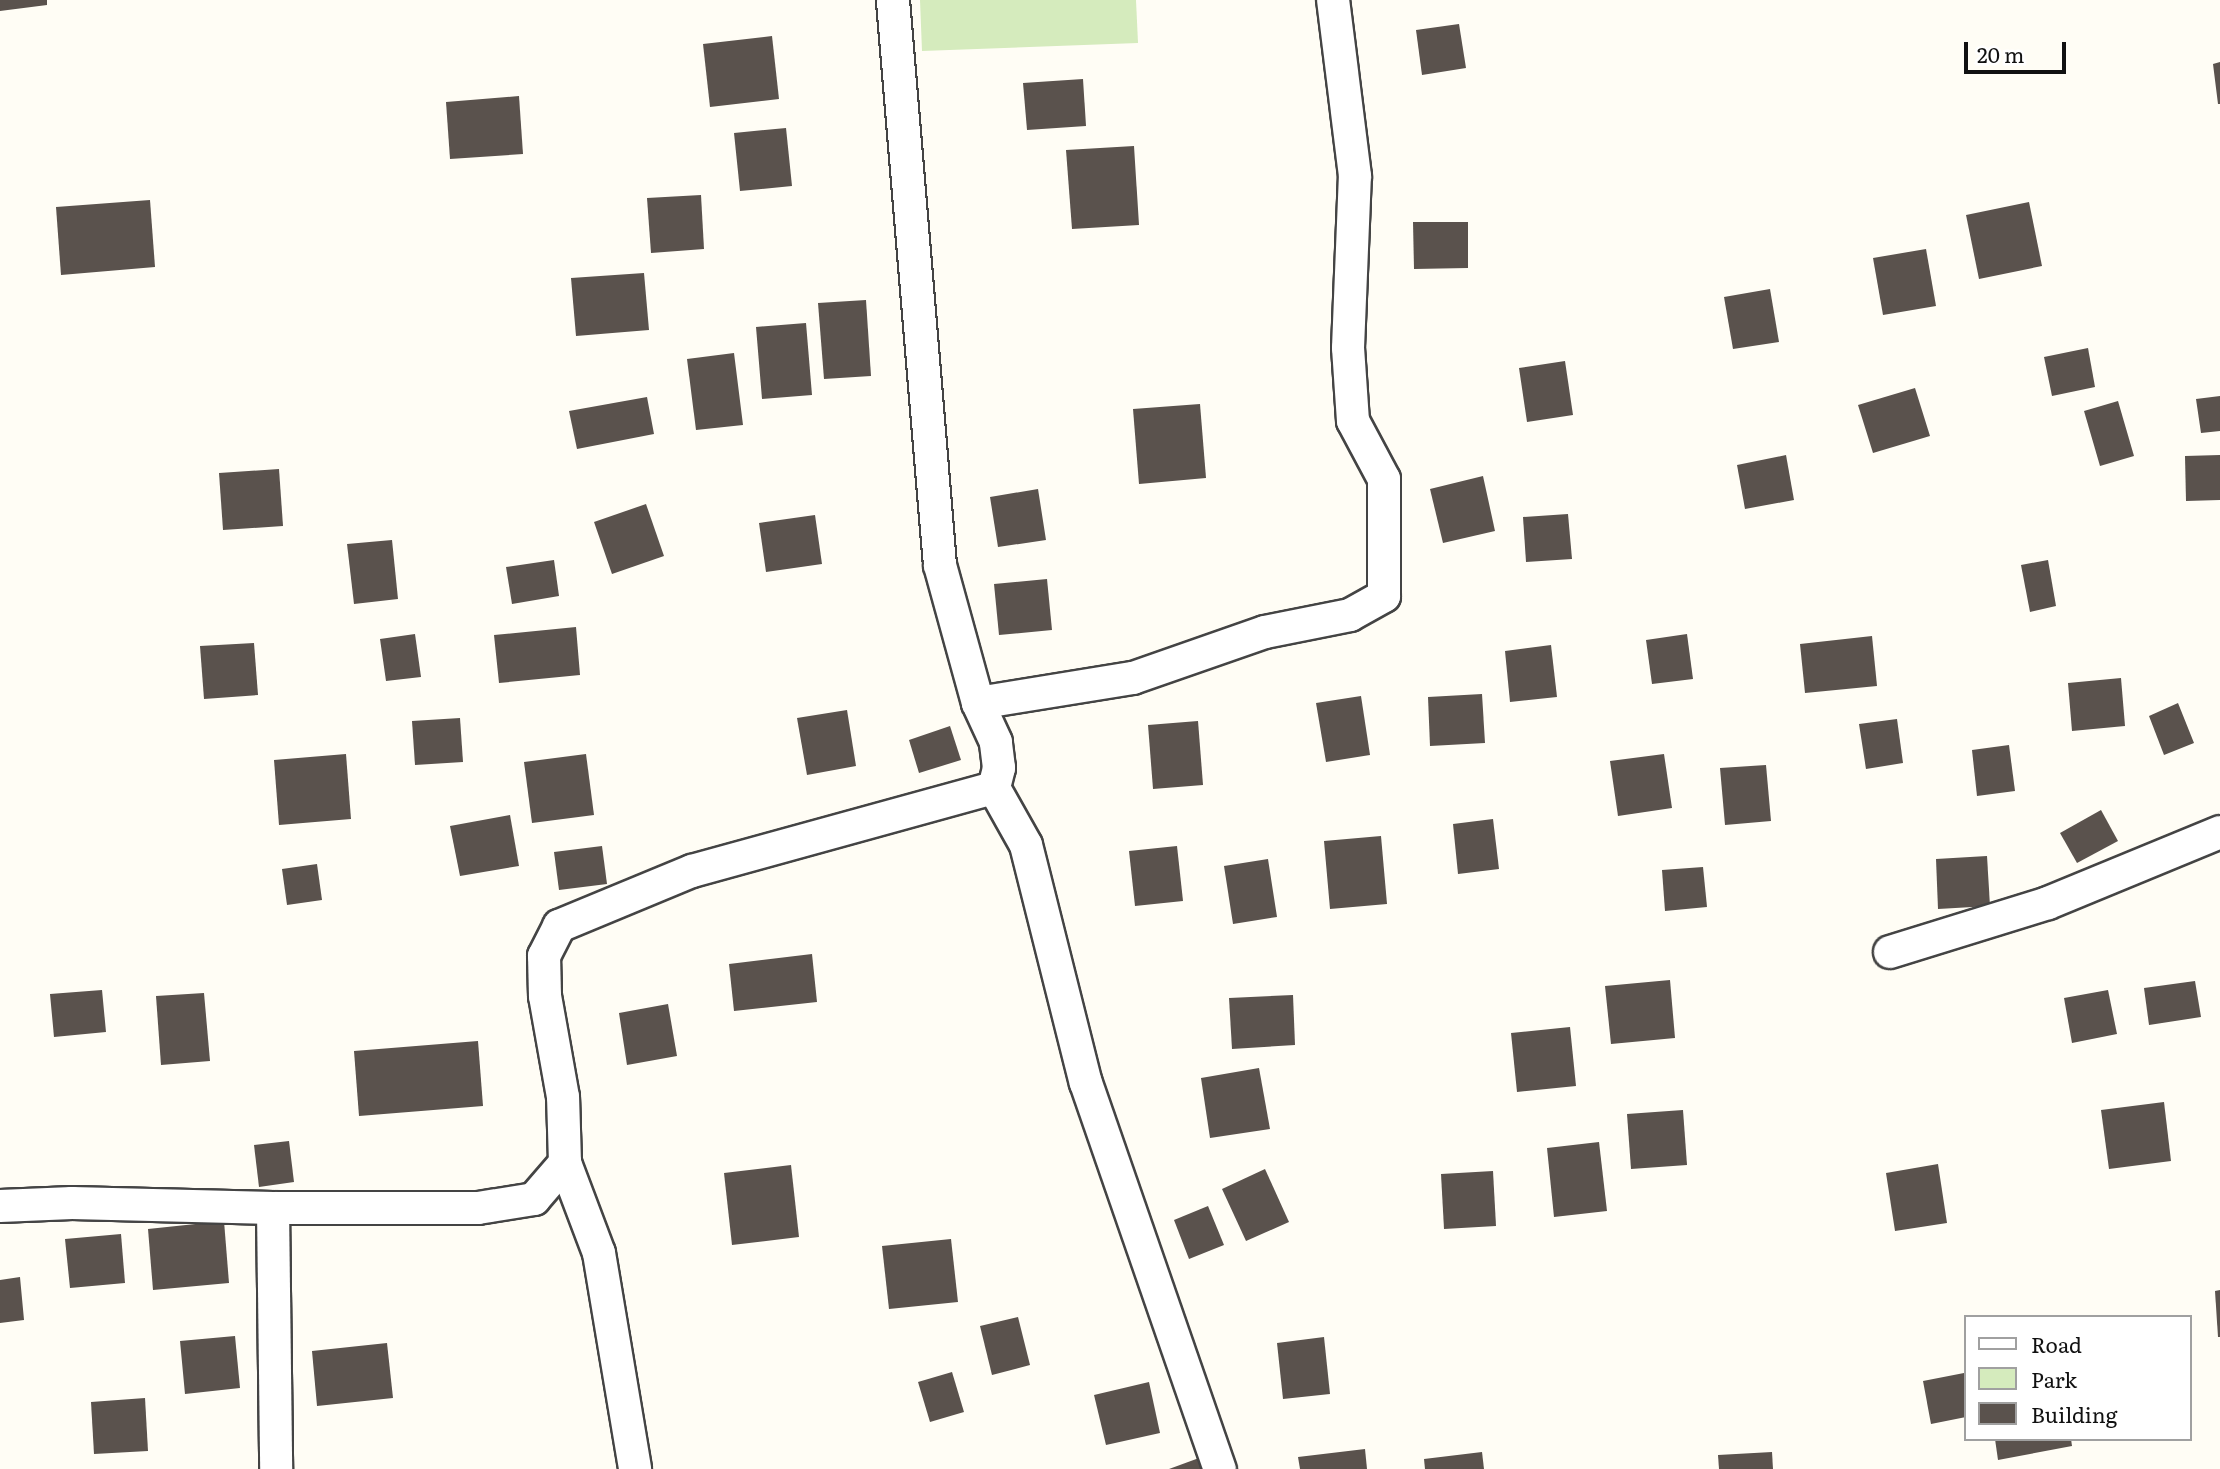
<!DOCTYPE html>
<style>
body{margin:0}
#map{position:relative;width:2220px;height:1469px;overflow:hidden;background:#fffdf5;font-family:Literata,serif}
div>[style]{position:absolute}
.green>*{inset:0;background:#d5ebbd}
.building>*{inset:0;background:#5a524d}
.roads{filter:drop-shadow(2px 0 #444) drop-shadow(-2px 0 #444) drop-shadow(0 2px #444) drop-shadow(0 -2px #444)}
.street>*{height:32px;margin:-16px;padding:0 16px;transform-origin:16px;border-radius:16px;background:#fff}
span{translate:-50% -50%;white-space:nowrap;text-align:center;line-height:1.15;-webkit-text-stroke:7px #fff;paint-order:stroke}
.legend{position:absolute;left:1964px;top:1315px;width:228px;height:126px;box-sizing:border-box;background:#fff;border:2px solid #a0a0a0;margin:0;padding:9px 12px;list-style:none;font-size:21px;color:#111}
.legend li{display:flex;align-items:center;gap:14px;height:35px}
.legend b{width:35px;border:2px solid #a0a0a0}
.scale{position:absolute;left:1964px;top:42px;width:102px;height:32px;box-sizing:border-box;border:4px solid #111;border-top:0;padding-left:9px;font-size:21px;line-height:24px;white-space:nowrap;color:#111;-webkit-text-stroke:5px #fff;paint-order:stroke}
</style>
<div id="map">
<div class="green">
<div style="clip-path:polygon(920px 0,1136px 0,1138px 43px,922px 51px)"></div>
</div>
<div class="building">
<div style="clip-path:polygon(0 0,47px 0,47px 5px,0 11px)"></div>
<div style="clip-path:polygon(1459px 24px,1466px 68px,1422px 75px,1416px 30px)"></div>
<div style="clip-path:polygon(772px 36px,779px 99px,710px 107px,703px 44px)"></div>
<div style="clip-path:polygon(2220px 62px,2220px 104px,2218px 104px,2213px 64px)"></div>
<div style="clip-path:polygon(1083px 79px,1086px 126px,1027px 130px,1023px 83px)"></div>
<div style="clip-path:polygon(519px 96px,523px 154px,450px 159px,446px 102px)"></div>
<div style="clip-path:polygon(786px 128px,792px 186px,740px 191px,734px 133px)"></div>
<div style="clip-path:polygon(1134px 146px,1139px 225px,1072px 229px,1066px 150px)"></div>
<div style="clip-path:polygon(701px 195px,704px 249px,651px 253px,647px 198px)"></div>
<div style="clip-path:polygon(150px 200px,155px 267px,61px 275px,56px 207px)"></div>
<div style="clip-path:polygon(2029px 202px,2042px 266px,1979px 279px,1966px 215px)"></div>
<div style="clip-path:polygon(1413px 222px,1468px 222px,1468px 268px,1414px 269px)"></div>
<div style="clip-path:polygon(1926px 249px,1936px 306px,1883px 315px,1873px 258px)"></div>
<div style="clip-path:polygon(644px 273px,649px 330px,576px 336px,571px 278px)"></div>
<div style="clip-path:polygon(1770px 289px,1779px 342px,1733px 349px,1724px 297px)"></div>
<div style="clip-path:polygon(866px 300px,871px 376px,824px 379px,818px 303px)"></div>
<div style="clip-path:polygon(806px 323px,812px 395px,762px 399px,756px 327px)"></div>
<div style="clip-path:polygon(2088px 348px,2095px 387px,2052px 396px,2044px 357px)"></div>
<div style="clip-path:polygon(734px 353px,743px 425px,696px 430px,687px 359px)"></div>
<div style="clip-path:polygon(1565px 361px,1573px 415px,1527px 422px,1519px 368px)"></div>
<div style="clip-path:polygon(1915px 388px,1930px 436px,1873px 453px,1858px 405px)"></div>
<div style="clip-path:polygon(2220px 396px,2220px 431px,2201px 433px,2196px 399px)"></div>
<div style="clip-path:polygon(647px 397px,654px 434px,577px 449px,569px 411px)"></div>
<div style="clip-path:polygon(2118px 401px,2134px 456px,2100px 466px,2084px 411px)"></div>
<div style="clip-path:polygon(1200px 404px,1206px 478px,1139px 484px,1133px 409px)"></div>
<div style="clip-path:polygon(1786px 455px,1794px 500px,1745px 509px,1737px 465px)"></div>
<div style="clip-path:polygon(2220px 455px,2220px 500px,2186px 501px,2185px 456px)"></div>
<div style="clip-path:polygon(279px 469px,283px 526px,223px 530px,219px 473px)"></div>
<div style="clip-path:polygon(1483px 476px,1495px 531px,1443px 543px,1430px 489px)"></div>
<div style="clip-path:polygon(1038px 489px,1046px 540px,998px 547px,990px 497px)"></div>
<div style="clip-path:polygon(646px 504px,664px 556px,612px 574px,594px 522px)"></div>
<div style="clip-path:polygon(1568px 514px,1572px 559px,1526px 562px,1523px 517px)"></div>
<div style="clip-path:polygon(815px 515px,822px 564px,766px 572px,759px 523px)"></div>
<div style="clip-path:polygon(392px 540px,398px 599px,354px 604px,347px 544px)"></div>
<div style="clip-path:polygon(554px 560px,559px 596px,512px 604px,506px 567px)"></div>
<div style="clip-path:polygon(2048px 560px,2056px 606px,2030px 612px,2021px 565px)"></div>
<div style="clip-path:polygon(1047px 579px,1052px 630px,999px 635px,994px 584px)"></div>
<div style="clip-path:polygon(576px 627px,580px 675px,499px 683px,494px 635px)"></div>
<div style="clip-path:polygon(415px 634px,421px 677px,386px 681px,380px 639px)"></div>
<div style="clip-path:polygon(1687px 634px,1693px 679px,1652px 684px,1646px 640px)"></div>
<div style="clip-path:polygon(1872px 636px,1877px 686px,1805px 693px,1800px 644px)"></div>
<div style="clip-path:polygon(254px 643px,258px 695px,204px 699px,200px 646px)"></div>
<div style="clip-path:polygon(1551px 645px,1557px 697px,1510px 702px,1505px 651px)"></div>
<div style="clip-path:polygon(2121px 678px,2125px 726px,2072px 731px,2068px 683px)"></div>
<div style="clip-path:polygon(1482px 694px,1485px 743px,1430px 746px,1428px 697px)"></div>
<div style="clip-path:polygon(1361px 696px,1370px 755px,1326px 762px,1316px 703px)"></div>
<div style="clip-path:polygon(2178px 703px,2194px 743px,2164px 755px,2149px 716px)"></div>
<div style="clip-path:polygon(847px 710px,856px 766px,807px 775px,797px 718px)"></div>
<div style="clip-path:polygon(460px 718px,463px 762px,415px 765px,412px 721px)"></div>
<div style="clip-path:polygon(1897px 719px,1903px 763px,1866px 769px,1859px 724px)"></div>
<div style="clip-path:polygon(1198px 721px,1203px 785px,1153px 789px,1148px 725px)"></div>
<div style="clip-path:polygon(950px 726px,961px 760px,919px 773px,909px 740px)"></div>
<div style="clip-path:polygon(2009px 745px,2015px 791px,1977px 796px,1972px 750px)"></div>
<div style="clip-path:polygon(346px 754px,351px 819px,279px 825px,274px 760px)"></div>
<div style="clip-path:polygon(586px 754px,594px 815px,532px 823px,524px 762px)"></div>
<div style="clip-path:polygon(1664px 754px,1672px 808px,1618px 816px,1610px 761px)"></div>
<div style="clip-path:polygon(1766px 765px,1771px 821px,1725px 825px,1720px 768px)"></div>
<div style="clip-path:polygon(2101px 810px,2118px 841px,2077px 863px,2060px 833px)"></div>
<div style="clip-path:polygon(510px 815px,519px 866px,460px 876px,450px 826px)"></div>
<div style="clip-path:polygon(1493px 819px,1499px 869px,1458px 874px,1453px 824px)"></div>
<div style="clip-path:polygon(1381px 836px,1387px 904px,1330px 909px,1324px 841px)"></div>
<div style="clip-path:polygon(602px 846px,607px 884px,559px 890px,554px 852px)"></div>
<div style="clip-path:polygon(1177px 846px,1183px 901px,1135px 906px,1129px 851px)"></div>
<div style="clip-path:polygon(1987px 856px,1990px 906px,1938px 909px,1936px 859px)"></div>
<div style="clip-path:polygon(1268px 859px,1277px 917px,1233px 924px,1224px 866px)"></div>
<div style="clip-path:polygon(317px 864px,322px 900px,287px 905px,282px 869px)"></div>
<div style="clip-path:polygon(1703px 867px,1707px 907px,1665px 911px,1662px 870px)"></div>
<div style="clip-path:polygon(812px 954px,817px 1002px,734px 1011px,729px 964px)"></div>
<div style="clip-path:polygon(1670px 980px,1675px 1038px,1611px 1044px,1605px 986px)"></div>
<div style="clip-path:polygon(2195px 981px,2201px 1017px,2149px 1025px,2144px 988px)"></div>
<div style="clip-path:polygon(102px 990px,106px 1032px,54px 1037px,50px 994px)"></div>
<div style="clip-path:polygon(2108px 990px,2117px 1034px,2072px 1043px,2064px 998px)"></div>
<div style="clip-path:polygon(204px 993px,210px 1061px,161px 1065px,156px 996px)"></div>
<div style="clip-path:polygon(1293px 995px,1295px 1045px,1232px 1049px,1229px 998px)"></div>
<div style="clip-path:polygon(668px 1004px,677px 1056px,627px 1065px,619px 1013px)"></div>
<div style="clip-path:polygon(1570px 1027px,1576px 1086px,1517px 1092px,1511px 1033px)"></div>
<div style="clip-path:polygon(478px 1041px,483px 1106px,359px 1116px,354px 1051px)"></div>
<div style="clip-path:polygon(1259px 1068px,1270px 1129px,1210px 1138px,1201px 1078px)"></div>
<div style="clip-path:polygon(2164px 1102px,2171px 1161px,2109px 1169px,2101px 1110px)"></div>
<div style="clip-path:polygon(1683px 1110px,1687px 1165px,1631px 1169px,1627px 1114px)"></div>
<div style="clip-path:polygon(289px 1141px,294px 1182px,259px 1187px,254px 1145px)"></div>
<div style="clip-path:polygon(1599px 1142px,1607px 1211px,1554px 1217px,1547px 1148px)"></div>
<div style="clip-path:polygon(1938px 1164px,1947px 1223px,1895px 1231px,1886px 1173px)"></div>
<div style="clip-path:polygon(791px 1165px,799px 1237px,732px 1245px,724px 1173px)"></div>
<div style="clip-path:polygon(1265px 1169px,1289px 1222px,1246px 1241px,1222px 1189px)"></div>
<div style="clip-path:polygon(1493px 1171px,1496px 1226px,1444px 1229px,1441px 1174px)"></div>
<div style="clip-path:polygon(1208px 1206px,1224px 1245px,1189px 1259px,1174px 1220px)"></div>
<div style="clip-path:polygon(224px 1221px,229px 1283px,153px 1290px,148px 1229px)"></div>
<div style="clip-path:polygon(121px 1234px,125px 1283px,70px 1288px,65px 1239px)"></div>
<div style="clip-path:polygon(951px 1239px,958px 1302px,889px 1309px,882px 1246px)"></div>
<div style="clip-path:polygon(20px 1277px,24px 1320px,0 1323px,0 1280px)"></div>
<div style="clip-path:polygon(2220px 1290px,2220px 1337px,2218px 1337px,2215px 1291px)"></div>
<div style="clip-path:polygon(1018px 1317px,1030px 1365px,992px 1375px,980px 1326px)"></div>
<div style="clip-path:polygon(235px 1336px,240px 1388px,185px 1394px,180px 1341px)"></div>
<div style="clip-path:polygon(1324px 1337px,1330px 1394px,1283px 1399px,1277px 1343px)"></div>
<div style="clip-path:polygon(387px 1343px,393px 1398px,317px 1406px,312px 1351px)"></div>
<div style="clip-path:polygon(952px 1372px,964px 1412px,930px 1422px,918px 1382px)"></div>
<div style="clip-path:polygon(1964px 1373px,1966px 1417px,1931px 1424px,1923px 1381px)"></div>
<div style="clip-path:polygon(1149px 1382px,1160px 1433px,1106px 1445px,1094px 1395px)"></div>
<div style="clip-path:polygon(145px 1398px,148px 1451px,94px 1454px,91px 1402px)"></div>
<div style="clip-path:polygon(1995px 1439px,2071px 1439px,2072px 1446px,1998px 1460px)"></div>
<div style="clip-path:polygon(1365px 1449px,1367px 1469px,1300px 1469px,1298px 1457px)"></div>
<div style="clip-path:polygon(1482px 1452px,1484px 1469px,1425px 1469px,1424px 1459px)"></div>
<div style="clip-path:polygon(1772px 1452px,1773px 1469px,1719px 1469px,1718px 1455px)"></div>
<div style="clip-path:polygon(1199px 1458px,1203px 1469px,1169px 1469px)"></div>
</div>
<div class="roads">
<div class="street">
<div style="left:978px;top:703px;width:157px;rotate:-9.2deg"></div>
<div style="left:1133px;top:678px;width:140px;rotate:-19.2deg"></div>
<div style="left:1265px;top:632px;width:87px;rotate:-11.3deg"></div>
<div style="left:1350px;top:615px;width:39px;rotate:-29deg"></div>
<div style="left:1384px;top:596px;width:117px;rotate:-90deg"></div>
<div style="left:1384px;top:479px;width:66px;rotate:-118.1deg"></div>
<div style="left:1353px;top:421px;width:73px;rotate:-93.9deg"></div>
<div style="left:1348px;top:348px;width:172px;rotate:-87.7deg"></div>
<div style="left:1355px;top:176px;width:177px;rotate:-97.1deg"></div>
<div style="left:994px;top:788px;width:65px;rotate:60.7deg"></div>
<div style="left:1026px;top:845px;width:245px;rotate:75.9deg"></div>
<div style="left:1086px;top:1083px;width:409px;rotate:70.9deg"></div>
<div style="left:1890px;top:952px;width:165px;rotate:-17.2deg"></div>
<div style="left:2048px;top:903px;width:186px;rotate:-22.4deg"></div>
<div style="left:565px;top:1163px;width:96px;rotate:69.3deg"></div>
<div style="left:599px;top:1253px;width:219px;rotate:80.5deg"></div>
<div style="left:0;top:1206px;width:72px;rotate:-2.4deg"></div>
<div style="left:72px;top:1203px;width:201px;rotate:1.4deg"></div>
<div style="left:273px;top:1208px;width:205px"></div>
<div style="left:478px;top:1208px;width:57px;rotate:-9.1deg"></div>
<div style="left:534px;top:1199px;width:48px;rotate:-49.3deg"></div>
<div style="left:565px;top:1163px;width:66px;rotate:-91.7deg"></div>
<div style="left:563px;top:1097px;width:103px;rotate:-100.1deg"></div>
<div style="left:545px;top:996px;width:40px;rotate:-91.4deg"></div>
<div style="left:544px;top:956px;width:34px;rotate:-63deg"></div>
<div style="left:559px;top:926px;width:144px;rotate:-22.5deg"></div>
<div style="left:692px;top:871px;width:313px;rotate:-15.4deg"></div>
<div style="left:994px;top:788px;width:21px;rotate:-76deg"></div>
<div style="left:999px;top:768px;width:26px;rotate:-97deg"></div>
<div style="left:996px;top:742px;width:43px;rotate:-114.8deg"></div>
<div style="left:978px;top:703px;width:143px;rotate:-105.4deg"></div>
<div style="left:940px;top:565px;width:567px;rotate:-94.76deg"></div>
<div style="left:273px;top:1208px;width:261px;rotate:89.3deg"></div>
</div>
</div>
<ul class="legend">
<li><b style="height:9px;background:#fff"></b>Road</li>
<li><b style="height:19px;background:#d5ebbd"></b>Park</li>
<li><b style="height:19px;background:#5a524d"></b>Building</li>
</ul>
<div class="scale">20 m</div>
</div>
